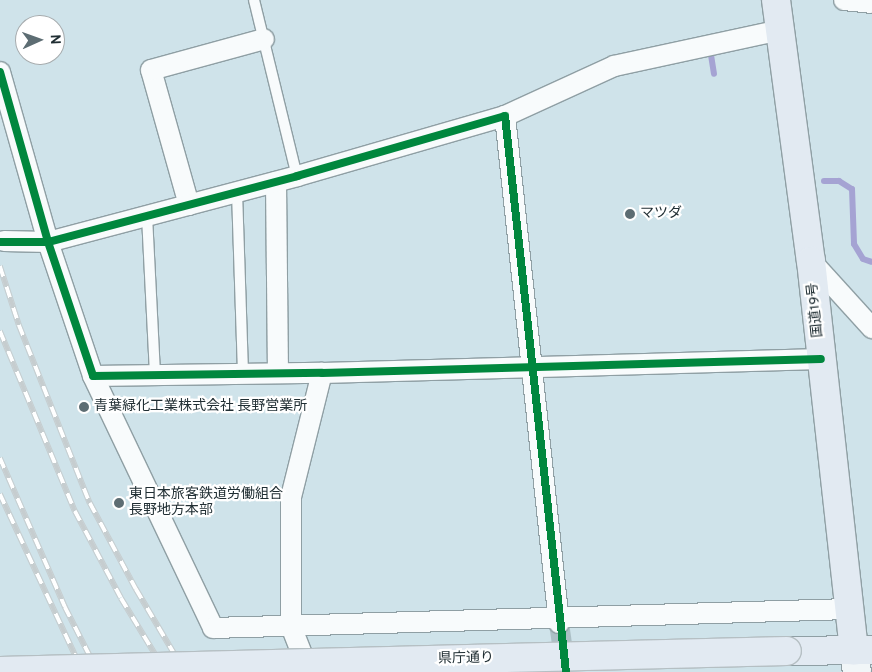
<!DOCTYPE html>
<meta charset="utf-8">
<style>
body{margin:0}
#map{position:relative;width:872px;height:672px;overflow:hidden;background:#cfe3ea;font-family:Overpass,"Noto Sans JP",sans-serif}
div>[style]{position:absolute}
.stream>*{height:6px;margin:-3px;padding:0 3px;transform-origin:3px;border-radius:3px;background:#a5a3d3}
.street-tunnel>*{height:20px;margin-top:-10px;transform-origin:0;background:repeating-linear-gradient(90deg,#acbfc5 0 20px,transparent 0 30px)}
.roads{filter:drop-shadow(1px 0 #8f9fa4) drop-shadow(-1px 0 #8f9fa4) drop-shadow(0 1px #8f9fa4) drop-shadow(0 -1px #8f9fa4)}
.lane>*{height:10px;margin:-5px;padding:0 5px;transform-origin:5px;border-radius:5px;background:#f8fbfc}
.street>*{height:20px;margin:-10px;padding:0 10px;transform-origin:10px;border-radius:10px;background:#f8fbfc}
.secondary>*{height:28px;margin:-14px;padding:0 14px;transform-origin:14px;border-radius:14px;background:#f1f6f8}
.highway>*{height:28px;margin:-14px;padding:0 14px;transform-origin:14px;border-radius:14px;background:#e2eaf2}
.rail>*{height:5.5px;margin-top:-2.75px;transform-origin:0;background:repeating-linear-gradient(90deg,#fff 0 11px,#c6cdcf 0 22px);box-sizing:border-box;border-block:1px solid #c6cdcf}
.bridges{filter:drop-shadow(1px 0 #b5bfc3) drop-shadow(-1px 0 #b5bfc3) drop-shadow(0 1px #b5bfc3) drop-shadow(0 -1px #b5bfc3)}
.highway-bridge>*{height:28px;margin:-14px;padding:0 14px;transform-origin:14px;border-radius:14px;background:#e2eaf2}
.cycleway>*{height:8px;margin:-4px;padding:0 4px;transform-origin:4px;border-radius:4px;background:#00873e}
.dots>*{width:14px;height:14px;translate:-50% -50%;box-sizing:border-box;border:2px solid #fff;border-radius:50%}
span{translate:-50% -50%;white-space:nowrap;text-align:center;line-height:1.15;-webkit-text-stroke:4.5px #fff;paint-order:stroke}
.poi-label{font-size:14px;color:#202e33}
.left{translate:0 -50%;text-align:left}
.street-label{font-size:14px;color:#202e33}
.north{position:absolute;left:15px;top:15px;width:50px;height:50px;box-sizing:border-box;background:#fff;border:1px solid #a6abad;border-radius:50%;rotate:88deg;font-size:14px;font-weight:700;line-height:20px;text-align:center;color:#202e33}
.north::after{content:'';display:block;margin:auto;width:18px;height:22px;background:#5d6d73;clip-path:polygon(50% 0,100% 100%,50% 72%,0 100%)}
</style>
<div id="map">
<div class="stream">
<div style="left:711px;top:55px;width:19px;rotate:81deg"></div>
<div style="left:824px;top:181px;width:15px"></div>
<div style="left:839px;top:181px;width:15px;rotate:32deg"></div>
<div style="left:852px;top:189px;width:55px;rotate:87.9deg"></div>
<div style="left:854px;top:244px;width:17px;rotate:59deg"></div>
<div style="left:863px;top:259px;width:9px;rotate:18deg"></div>
</div>
<div class="street-tunnel">
<div style="left:559px;top:623px;width:49px;rotate:81.9deg"></div>
</div>
<div class="roads">
<div class="lane">
<div style="left:254px;top:0;width:181px;rotate:76.3deg"></div>
<div style="left:237px;top:192px;width:181px;rotate:88.1deg"></div>
<div style="left:147px;top:216px;width:158px;rotate:87.1deg"></div>
</div>
<div class="street">
<div style="left:844px;top:0;width:28px;rotate:6deg"></div>
<div style="left:0;top:72px;width:177px;rotate:74.2deg"></div>
<div style="left:48px;top:242px;width:141px;rotate:71.4deg"></div>
<div style="left:93px;top:376px;width:229px;rotate:-0.8deg"></div>
<div style="left:322px;top:373px;width:499px;rotate:-1.6deg"></div>
<div style="left:505px;top:116px;width:120px;rotate:-24.6deg"></div>
<div style="left:614px;top:66px;width:171px;rotate:-12.2deg"></div>
<div style="left:276px;top:182px;width:190px;rotate:89.4deg"></div>
<div style="left:189px;top:205px;width:140px;rotate:-105.7deg"></div>
<div style="left:151px;top:70px;width:117px;rotate:-15.3deg"></div>
<div style="left:4px;top:241px;width:44px;rotate:1.3deg"></div>
<div style="left:48px;top:242px;width:258px;rotate:-14.8deg"></div>
<div style="left:297px;top:176px;width:216px;rotate:-16.1deg"></div>
<div style="left:505px;top:116px;width:510px;rotate:83.92deg"></div>
<div style="left:811px;top:261px;width:91px;rotate:47.7deg"></div>
<div style="left:93px;top:376px;width:279px;rotate:64.5deg"></div>
<div style="left:213px;top:628px;width:635px;rotate:-1.71deg"></div>
<div style="left:309px;top:672px;width:49px;rotate:-111.4deg"></div>
<div style="left:291px;top:626px;width:129px;rotate:-90deg"></div>
<div style="left:291px;top:497px;width:128px;rotate:-76deg"></div>
</div>
<div class="secondary">
<div style="left:854px;top:651px;width:21px;rotate:82deg"></div>
</div>
<div class="highway">
<div style="left:776px;top:0;width:263px;rotate:82.4deg"></div>
<div style="left:811px;top:261px;width:392px;rotate:83.7deg"></div>
<div style="left:787px;top:651px;width:85px;rotate:-0.7deg"></div>
</div>
</div>
<div class="rail">
<div style="left:0;top:266px;width:62px;rotate:72.1deg"></div>
<div style="left:19px;top:325px;width:192px;rotate:68.3deg"></div>
<div style="left:90px;top:503px;width:98px;rotate:61.9deg"></div>
<div style="left:136px;top:589px;width:96px;rotate:59.4deg"></div>
<div style="left:0;top:331px;width:195px;rotate:67.4deg"></div>
<div style="left:75px;top:511px;width:98px;rotate:62.1deg"></div>
<div style="left:121px;top:598px;width:87px;rotate:58.7deg"></div>
<div style="left:0;top:458px;width:163px;rotate:66.4deg"></div>
<div style="left:65px;top:607px;width:73px;rotate:63.1deg"></div>
<div style="left:0;top:494px;width:196px;rotate:65deg"></div>
</div>
<div class="bridges">
<div class="highway-bridge">
<div style="left:0;top:671px;width:787px;rotate:-1.46deg"></div>
</div>
</div>
<div class="cycleway">
<div style="left:0;top:72px;width:177px;rotate:74.2deg"></div>
<div style="left:48px;top:242px;width:141px;rotate:71.4deg"></div>
<div style="left:93px;top:376px;width:229px;rotate:-0.8deg"></div>
<div style="left:322px;top:373px;width:499px;rotate:-1.6deg"></div>
<div style="left:0;top:242px;width:48px"></div>
<div style="left:48px;top:242px;width:258px;rotate:-14.8deg"></div>
<div style="left:297px;top:176px;width:216px;rotate:-16.1deg"></div>
<div style="left:505px;top:116px;width:559px;rotate:83.74deg"></div>
</div>
<div class="dots">
<div style="left:630px;top:214px;background:#5d6d73"></div>
<div style="left:84px;top:407px;background:#5d6d73"></div>
<div style="left:119px;top:503px;background:#5d6d73"></div>
</div>
<div class="poi-label">
<span class="left" style="left:640px;top:214px">マツダ</span>
<span class="left" style="left:94px;top:407px">青葉緑化工業株式会社 長野営業所</span>
<span class="left" style="left:129px;top:503px">東日本旅客鉄道労働組合<br>長野地方本部</span>
</div>
<div class="street-label">
<span style="left:816px;top:310px;rotate:-96deg">国道19号</span>
<span style="left:466px;top:659px;rotate:-1deg">県庁通り</span>
</div>
<div class="north">N</div>
</div>
